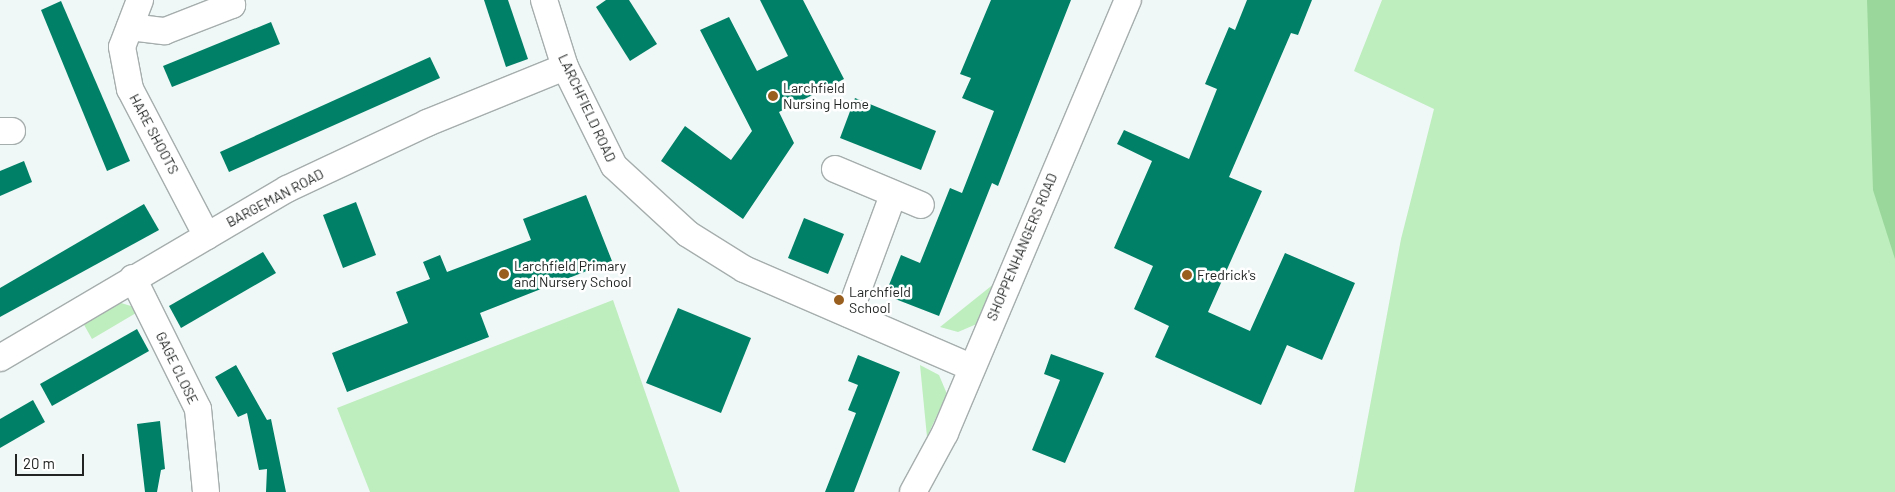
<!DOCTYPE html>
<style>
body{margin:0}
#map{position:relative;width:1895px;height:492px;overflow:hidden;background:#f0f7f7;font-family:Barlow,sans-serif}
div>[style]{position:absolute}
.green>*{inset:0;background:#beeebe}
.forest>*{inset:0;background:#9ad79b}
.building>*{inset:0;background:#008066}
.roads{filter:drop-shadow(1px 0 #a6adad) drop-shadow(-1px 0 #a6adad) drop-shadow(0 1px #a6adad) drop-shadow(0 -1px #a6adad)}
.minor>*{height:26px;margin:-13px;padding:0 13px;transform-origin:13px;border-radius:13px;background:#fff}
.dots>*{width:14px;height:14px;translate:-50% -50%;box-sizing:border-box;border:2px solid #fff;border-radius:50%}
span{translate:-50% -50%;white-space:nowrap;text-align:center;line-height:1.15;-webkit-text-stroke:5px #fff;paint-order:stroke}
.poi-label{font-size:14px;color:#222424}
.left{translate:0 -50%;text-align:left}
.street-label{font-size:14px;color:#222424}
.scale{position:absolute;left:15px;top:454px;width:69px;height:22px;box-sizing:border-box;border:2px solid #222424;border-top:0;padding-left:6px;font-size:15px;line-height:18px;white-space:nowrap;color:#222424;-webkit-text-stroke:4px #fff;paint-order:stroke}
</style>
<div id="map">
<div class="green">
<div style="clip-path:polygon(1382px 0,1895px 0,1895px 492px,1354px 492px,1401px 239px,1434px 109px,1354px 71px)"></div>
<div style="clip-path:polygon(995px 283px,979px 323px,958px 332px,940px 327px)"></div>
<div style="clip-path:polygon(613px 300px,680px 492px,370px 492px,337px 408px)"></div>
<div style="clip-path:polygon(121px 303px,131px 306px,136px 313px,92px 339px,83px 323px)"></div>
<div style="clip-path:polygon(920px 365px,939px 375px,947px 394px,927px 437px)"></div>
</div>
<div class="forest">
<div style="clip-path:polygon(1867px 0,1895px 0,1895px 259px,1873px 190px)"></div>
</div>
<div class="building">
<div style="clip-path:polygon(484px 0,508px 0,528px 59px,506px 67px)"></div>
<div style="clip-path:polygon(606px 0,629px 0,657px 44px,630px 61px,596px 7px)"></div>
<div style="clip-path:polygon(760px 0,803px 0,844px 79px,779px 112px,794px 143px,743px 219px,661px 161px,685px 126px,731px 160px,752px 131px,700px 30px,729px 17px,757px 71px,788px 56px)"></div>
<div style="clip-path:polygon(991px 0,1071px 0,998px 186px,992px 183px,939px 316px,885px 295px,901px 255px,920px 263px,950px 188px,962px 193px,994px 111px,962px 98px,971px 78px,960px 74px)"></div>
<div style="clip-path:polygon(1247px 0,1312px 0,1298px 35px,1291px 33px,1229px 177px,1262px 191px,1208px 312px,1250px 331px,1285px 253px,1355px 283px,1322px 360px,1287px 345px,1261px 405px,1155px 357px,1169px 326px,1134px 309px,1153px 266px,1114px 248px,1152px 161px,1117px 144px,1124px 130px,1189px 159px,1217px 89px,1205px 84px,1229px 27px,1235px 30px)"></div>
<div style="clip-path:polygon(61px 1px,130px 161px,107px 171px,41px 10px)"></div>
<div style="clip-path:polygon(271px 22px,280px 44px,172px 87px,163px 66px)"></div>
<div style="clip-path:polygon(430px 57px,440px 78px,229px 172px,220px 152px)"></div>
<div style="clip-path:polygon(855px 98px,936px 131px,921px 170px,840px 138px)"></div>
<div style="clip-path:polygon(24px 161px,32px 182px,0 196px,0 171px)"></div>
<div style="clip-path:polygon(586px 195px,612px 261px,480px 313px,489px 337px,347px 392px,332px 353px,408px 323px,396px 292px,430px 279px,423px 262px,440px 255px,447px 272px,531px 240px,523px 219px)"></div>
<div style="clip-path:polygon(356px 202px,376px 255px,343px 268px,323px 215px)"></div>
<div style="clip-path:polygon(144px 204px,159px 230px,0 317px,0 288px)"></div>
<div style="clip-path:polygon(804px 218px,844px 234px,828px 274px,788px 258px)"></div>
<div style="clip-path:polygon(263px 252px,276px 273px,181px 328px,169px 306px)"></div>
<div style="clip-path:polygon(678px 308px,751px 338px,721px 413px,646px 383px)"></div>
<div style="clip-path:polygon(137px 329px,149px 351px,52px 406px,40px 384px)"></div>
<div style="clip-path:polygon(1051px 354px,1104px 373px,1065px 463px,1032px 450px,1060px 380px,1044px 374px)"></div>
<div style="clip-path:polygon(858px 355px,900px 372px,854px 492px,825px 492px,856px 413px,848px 410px,858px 385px,848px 381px)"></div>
<div style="clip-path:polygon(236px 365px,267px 420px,271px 419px,286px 492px,266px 492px,267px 469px,259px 470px,247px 413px,238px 417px,215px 377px)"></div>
<div style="clip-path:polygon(33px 400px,45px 422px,0 448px,0 419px)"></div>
<div style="clip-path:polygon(160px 421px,165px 469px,161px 470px,157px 492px,145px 492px,137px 424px)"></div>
</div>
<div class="roads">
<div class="minor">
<div style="left:140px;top:0;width:50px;rotate:111deg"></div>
<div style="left:122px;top:47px;width:43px;rotate:79.2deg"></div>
<div style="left:130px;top:89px;width:166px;rotate:62.4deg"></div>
<div style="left:544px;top:0;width:70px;rotate:72.6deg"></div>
<div style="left:565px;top:67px;width:110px;rotate:63.7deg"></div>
<div style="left:614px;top:166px;width:100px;rotate:42.6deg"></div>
<div style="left:688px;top:234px;width:66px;rotate:32deg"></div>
<div style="left:744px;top:269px;width:247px;rotate:23.4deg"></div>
<div style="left:130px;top:27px;width:35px;rotate:7deg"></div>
<div style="left:165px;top:31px;width:72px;rotate:-21.2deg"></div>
<div style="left:232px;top:5px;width:5px;rotate:-112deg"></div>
<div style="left:0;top:131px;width:12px"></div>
<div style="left:835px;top:169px;width:93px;rotate:22.7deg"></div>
<div style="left:133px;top:278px;width:146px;rotate:63.6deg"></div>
<div style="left:198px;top:409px;width:83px;rotate:84.5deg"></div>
<div style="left:849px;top:314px;width:127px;rotate:-69.7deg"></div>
<div style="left:0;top:358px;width:333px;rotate:-30.5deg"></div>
<div style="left:287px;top:189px;width:155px;rotate:-25.2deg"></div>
<div style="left:427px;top:123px;width:149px;rotate:-22.1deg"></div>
<div style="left:913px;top:492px;width:67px;rotate:-61.5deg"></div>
<div style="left:945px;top:433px;width:470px;rotate:-67.1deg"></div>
</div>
</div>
<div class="dots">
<div style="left:773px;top:96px;background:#995f1e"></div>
<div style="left:504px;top:274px;background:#995f1e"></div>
<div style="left:1187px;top:275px;background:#995f1e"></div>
<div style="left:839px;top:300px;background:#995f1e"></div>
</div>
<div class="poi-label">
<span class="left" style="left:783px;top:96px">Larchfield<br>Nursing Home</span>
<span class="left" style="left:514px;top:274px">Larchfield Primary<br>and Nursery School</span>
<span class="left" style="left:1197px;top:275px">Fredrick's</span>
<span class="left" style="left:849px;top:300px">Larchfield<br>School</span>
</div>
<div class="street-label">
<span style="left:587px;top:108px;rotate:65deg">LARCHFIELD ROAD</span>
<span style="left:154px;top:134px;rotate:62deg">HARE SHOOTS</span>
<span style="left:275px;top:198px;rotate:-28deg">BARGEMAN ROAD</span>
<span style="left:1022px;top:247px;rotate:-67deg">SHOPPENHANGERS ROAD</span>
<span style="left:177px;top:368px;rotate:64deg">GAGE CLOSE</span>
</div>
<div class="scale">20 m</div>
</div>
